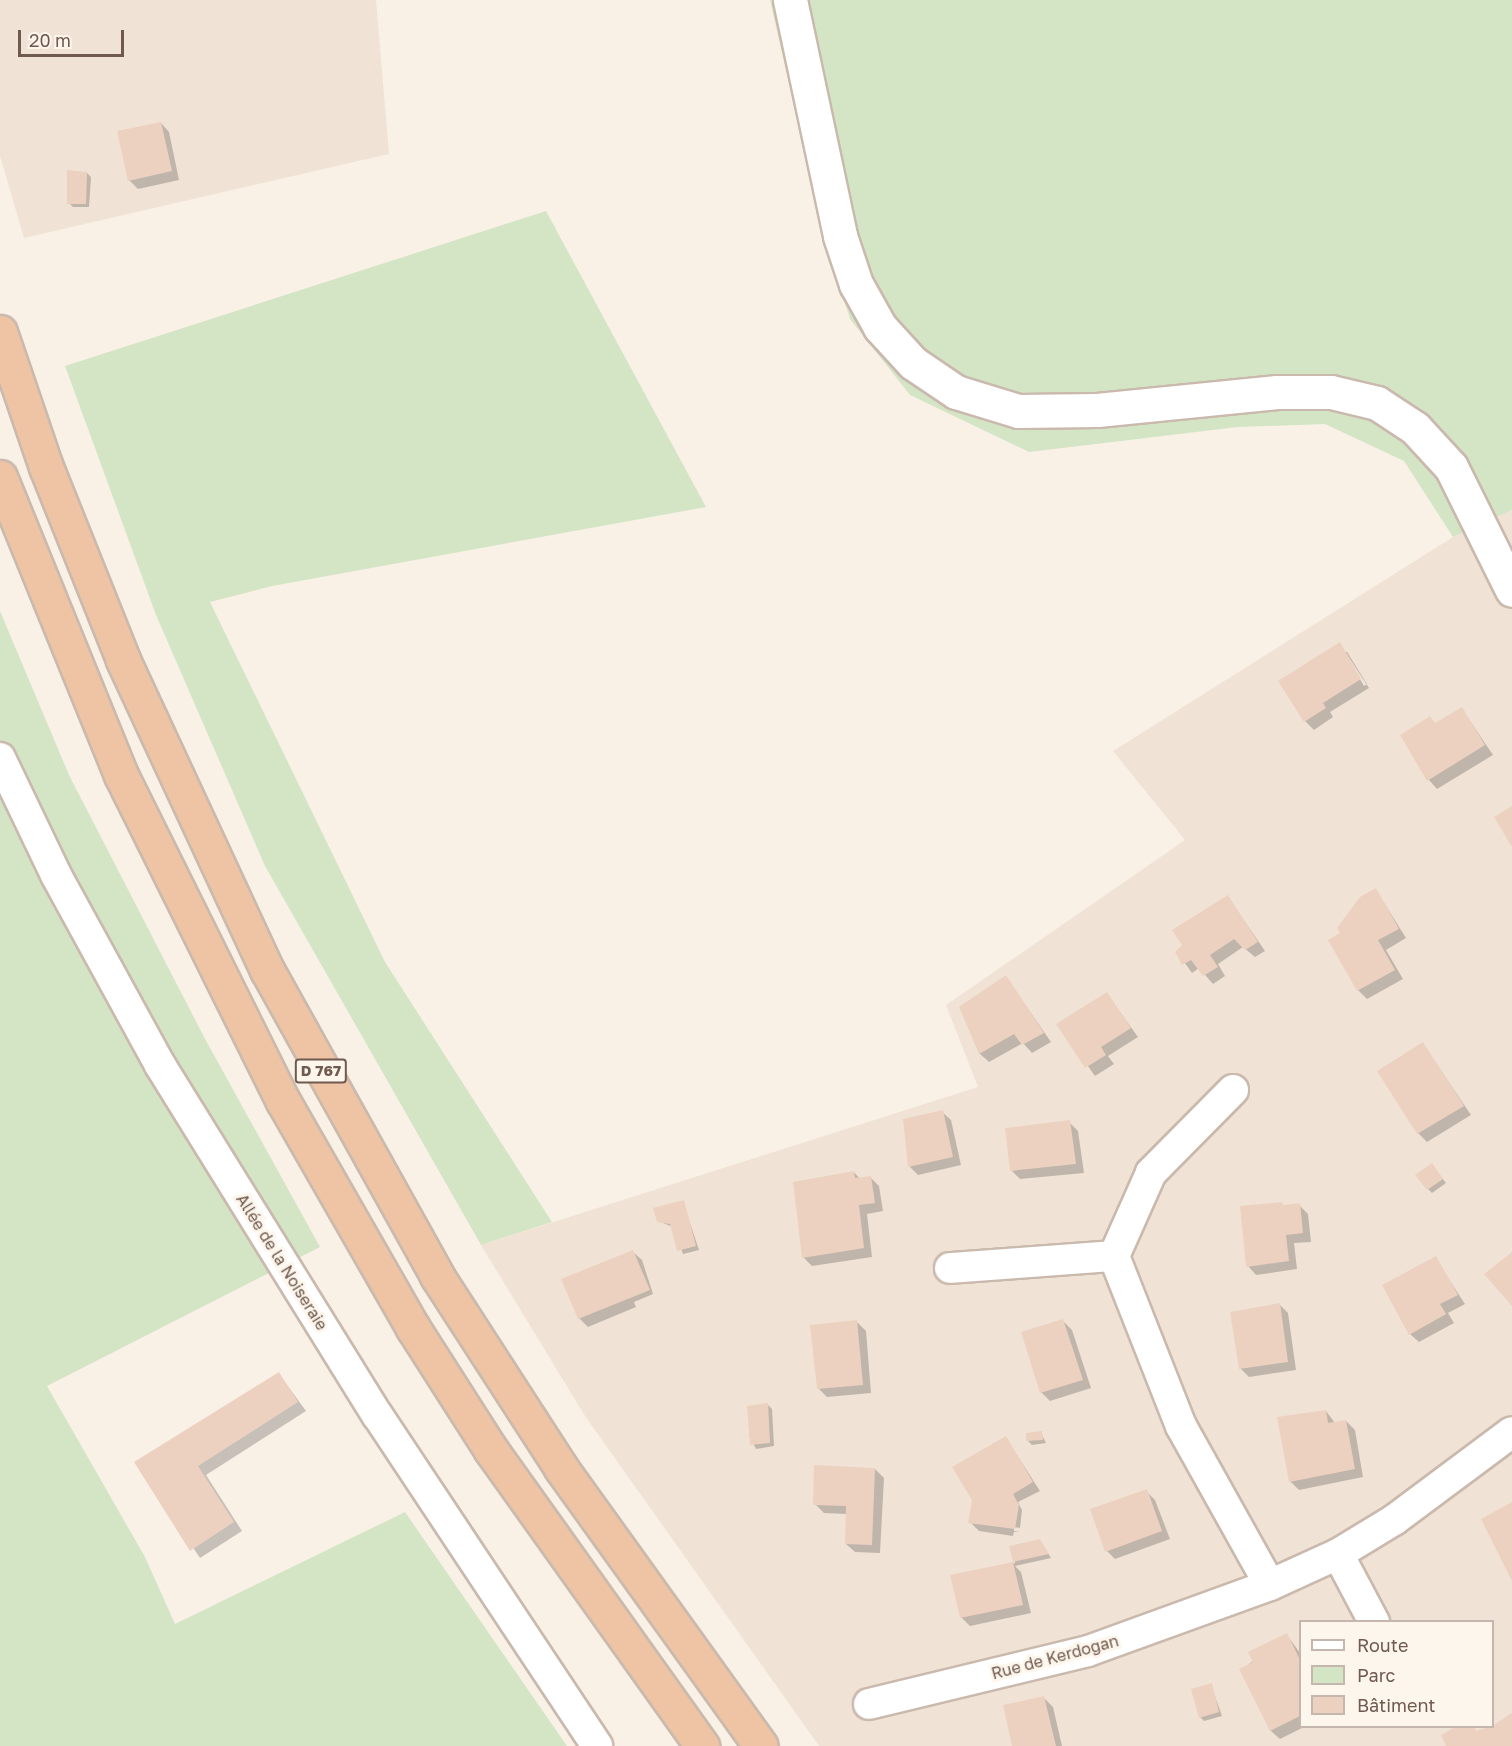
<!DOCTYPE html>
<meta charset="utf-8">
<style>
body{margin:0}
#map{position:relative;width:1512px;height:1746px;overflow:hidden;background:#f9f1e6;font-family:"Golos Text",sans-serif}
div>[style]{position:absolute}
.residential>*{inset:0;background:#f0e3d5}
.green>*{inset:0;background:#d4e5c6}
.shadow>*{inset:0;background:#0003}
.building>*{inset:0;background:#ecd1c1}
.roads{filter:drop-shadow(2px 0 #cab9ad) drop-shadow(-2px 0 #cab9ad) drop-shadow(0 2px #cab9ad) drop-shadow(0 -2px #cab9ad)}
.minor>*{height:30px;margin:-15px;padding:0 15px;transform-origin:15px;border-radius:15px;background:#fff}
.tertiary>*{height:33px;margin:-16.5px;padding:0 16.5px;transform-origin:16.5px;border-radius:16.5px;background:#fff}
.trunk>*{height:33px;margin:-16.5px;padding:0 16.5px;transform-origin:16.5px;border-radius:16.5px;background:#eec4a5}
span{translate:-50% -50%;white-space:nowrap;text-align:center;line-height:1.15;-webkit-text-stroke:6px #fdf6ec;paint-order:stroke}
.shield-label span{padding:2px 4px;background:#fdf6ec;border:2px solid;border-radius:4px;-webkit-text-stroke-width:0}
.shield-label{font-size:15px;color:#70594e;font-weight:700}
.street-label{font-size:16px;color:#70594e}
.legend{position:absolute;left:1299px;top:1620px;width:195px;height:108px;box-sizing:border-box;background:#fdf6ec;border:2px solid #c5b7ad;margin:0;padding:8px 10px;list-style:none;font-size:18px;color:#70594e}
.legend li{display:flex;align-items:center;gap:12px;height:30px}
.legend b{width:30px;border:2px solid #c5b7ad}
.scale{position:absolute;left:18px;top:30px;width:106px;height:27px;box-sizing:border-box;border:3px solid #70594e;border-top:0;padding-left:8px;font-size:18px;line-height:21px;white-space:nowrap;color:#70594e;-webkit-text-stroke:4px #fdf6ec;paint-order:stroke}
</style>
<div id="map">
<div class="residential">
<div style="clip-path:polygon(0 0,376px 0,389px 154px,24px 238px,0 156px)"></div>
<div style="clip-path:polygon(evenodd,1512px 510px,1512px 1746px,819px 1746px,585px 1416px,481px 1245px,978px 1087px,946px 1005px,1185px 840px,1113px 751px,1453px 537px,1512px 510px,1300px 1622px,1492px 1622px,1492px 1726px,1300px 1726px,1300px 1622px)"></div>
</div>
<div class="green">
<div style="clip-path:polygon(770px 0,1512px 0,1512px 510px,1453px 537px,1404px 461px,1325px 424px,1238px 427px,1029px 452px,910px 395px,850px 319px,823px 232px)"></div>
<div style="clip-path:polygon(546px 211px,706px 507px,272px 586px,210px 602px,385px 962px,552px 1222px,481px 1245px,265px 866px,156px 615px,65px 366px)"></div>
<div style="clip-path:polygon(0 611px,69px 775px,204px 1037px,320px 1247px,47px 1386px,145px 1557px,175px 1624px,405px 1512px,567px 1746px,0 1746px)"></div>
</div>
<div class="shadow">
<div style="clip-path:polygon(161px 123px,169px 132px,179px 180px,138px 189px,129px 180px)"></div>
<div style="clip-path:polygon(87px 173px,91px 177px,89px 207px,73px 207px,69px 203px)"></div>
<div style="clip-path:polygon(evenodd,1340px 644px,1369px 688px,1330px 712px,1333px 717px,1314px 730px,1305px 721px,1340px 644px,1344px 652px,1347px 652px,1367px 684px,1364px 686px,1344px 652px)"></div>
<div style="clip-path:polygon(1462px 709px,1493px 755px,1437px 789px,1429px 780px,1436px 724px)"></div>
<div style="clip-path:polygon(1376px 890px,1406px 938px,1386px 950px,1403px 979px,1367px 999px,1358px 990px,1342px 933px)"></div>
<div style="clip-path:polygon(1228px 897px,1265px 951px,1255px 957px,1243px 947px,1218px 964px,1225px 976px,1213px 984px,1199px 968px,1192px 973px,1177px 952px)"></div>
<div style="clip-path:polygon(1006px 977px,1051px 1042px,1032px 1053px,1023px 1043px,989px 1062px,980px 1054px,961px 1008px)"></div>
<div style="clip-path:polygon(1107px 994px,1138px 1037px,1108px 1056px,1114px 1064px,1095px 1076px,1058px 1024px)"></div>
<div style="clip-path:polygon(1423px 1044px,1471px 1115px,1427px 1142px,1418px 1133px)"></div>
<div style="clip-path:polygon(942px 1112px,951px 1120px,961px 1165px,918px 1175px,910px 1167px)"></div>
<div style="clip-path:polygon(1069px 1122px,1078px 1131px,1084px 1173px,1020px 1179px,1012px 1171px)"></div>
<div style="clip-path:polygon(1432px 1165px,1446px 1183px,1432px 1193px,1428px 1189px)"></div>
<div style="clip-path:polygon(854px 1172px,860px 1179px,870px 1177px,879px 1186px,883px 1211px,867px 1214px,872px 1257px,812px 1266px,803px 1257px)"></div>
<div style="clip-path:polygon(683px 1202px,699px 1250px,683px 1254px,673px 1227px,658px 1221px)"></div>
<div style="clip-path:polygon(1299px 1205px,1308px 1214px,1311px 1242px,1294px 1243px,1297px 1269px,1256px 1275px,1248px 1266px)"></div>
<div style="clip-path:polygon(633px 1252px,642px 1260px,653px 1294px,634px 1302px,636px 1307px,588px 1327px,579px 1318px)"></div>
<div style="clip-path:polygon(1435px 1258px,1465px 1304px,1448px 1313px,1454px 1323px,1419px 1342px,1410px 1334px)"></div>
<div style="clip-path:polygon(1279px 1304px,1288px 1313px,1296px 1370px,1249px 1377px,1240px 1368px)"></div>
<div style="clip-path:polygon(1063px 1321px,1072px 1330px,1091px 1388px,1050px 1401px,1041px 1392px)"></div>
<div style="clip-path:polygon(857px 1322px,866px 1331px,871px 1393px,827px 1397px,819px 1389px)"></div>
<div style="clip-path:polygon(279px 1374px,306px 1411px,206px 1475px,242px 1531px,200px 1558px,136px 1462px)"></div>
<div style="clip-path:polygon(768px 1405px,772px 1409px,774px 1446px,756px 1449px,749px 1435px)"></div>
<div style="clip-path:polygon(1326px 1411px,1335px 1423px,1346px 1421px,1355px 1430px,1363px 1477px,1299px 1490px,1290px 1481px)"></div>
<div style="clip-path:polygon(1041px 1433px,1046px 1443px,1032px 1445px,1028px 1441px)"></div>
<div style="clip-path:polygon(1006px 1438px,1040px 1491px,1018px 1502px,1022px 1510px,1020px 1528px,1014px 1527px,1014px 1531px,1019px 1532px,1014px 1532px,1013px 1536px,979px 1531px,970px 1522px)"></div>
<div style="clip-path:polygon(875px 1469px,884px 1478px,880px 1553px,855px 1552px,846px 1544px,847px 1514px,824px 1513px,815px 1504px)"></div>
<div style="clip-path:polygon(1146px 1491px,1155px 1500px,1170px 1539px,1115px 1559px,1107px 1551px)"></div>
<div style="clip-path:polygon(1043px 1545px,1051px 1558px,1015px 1566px,1021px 1572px,1031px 1613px,970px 1626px,961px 1617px,952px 1576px,1015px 1563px,1011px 1547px)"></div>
<div style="clip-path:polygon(1287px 1635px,1300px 1653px,1300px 1726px,1306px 1726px,1280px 1739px,1271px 1731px,1241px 1670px)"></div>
<div style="clip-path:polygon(1211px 1685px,1222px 1716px,1204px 1721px,1200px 1717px)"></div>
<div style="clip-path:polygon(1044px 1698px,1053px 1707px,1062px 1746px,1013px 1746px)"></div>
</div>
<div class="building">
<div style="clip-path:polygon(161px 122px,172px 171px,128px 181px,117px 131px)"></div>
<div style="clip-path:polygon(67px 170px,87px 172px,86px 204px,67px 204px)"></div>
<div style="clip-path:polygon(1340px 642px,1361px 679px,1323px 703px,1326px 708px,1304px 722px,1278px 681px)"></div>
<div style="clip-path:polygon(1462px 707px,1485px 745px,1427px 781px,1400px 735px,1430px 716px,1435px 723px)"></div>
<div style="clip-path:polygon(1512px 806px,1512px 847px,1494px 817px)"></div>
<div style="clip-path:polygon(1376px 888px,1399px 929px,1378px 940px,1395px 970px,1357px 991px,1328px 940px,1340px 933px,1337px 928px,1360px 897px)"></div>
<div style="clip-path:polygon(1228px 895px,1258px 942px,1245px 950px,1234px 939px,1210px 955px,1218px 967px,1203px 976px,1191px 960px,1182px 965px,1175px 952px,1182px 945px,1172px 930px)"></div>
<div style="clip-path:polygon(1006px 975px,1044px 1033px,1022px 1045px,1014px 1034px,979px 1054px,959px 1007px)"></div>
<div style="clip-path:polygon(1107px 992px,1131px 1028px,1101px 1047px,1106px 1055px,1085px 1068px,1056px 1024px)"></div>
<div style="clip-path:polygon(1423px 1042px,1464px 1106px,1417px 1134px,1377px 1071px)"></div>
<div style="clip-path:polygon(943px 1110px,953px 1157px,908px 1167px,903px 1119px)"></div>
<div style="clip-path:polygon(1070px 1120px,1076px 1164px,1010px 1171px,1005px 1128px)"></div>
<div style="clip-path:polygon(1432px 1163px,1443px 1179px,1427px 1190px,1415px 1175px)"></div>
<div style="clip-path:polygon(854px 1171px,855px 1178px,871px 1176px,875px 1203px,859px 1205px,864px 1248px,802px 1258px,793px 1182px)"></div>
<div style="clip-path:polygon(684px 1200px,696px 1246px,677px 1251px,670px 1224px,657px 1222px,653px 1208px)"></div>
<div style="clip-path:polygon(1282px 1202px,1283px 1205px,1300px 1203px,1303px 1233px,1286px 1235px,1289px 1261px,1246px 1267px,1240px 1206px)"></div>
<div style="clip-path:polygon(633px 1250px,650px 1290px,578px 1319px,561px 1279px)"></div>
<div style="clip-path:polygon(1512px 1252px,1512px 1306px,1484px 1274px)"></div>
<div style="clip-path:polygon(1436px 1256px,1458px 1295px,1440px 1304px,1446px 1314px,1409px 1335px,1382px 1285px)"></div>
<div style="clip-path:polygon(1280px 1303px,1288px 1362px,1239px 1369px,1230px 1312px)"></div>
<div style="clip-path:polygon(1063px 1319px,1083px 1380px,1040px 1393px,1021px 1332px)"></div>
<div style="clip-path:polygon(857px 1320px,863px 1385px,817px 1389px,810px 1325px)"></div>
<div style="clip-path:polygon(279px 1372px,298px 1402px,198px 1466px,234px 1522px,190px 1551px,134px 1462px)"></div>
<div style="clip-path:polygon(768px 1403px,770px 1443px,750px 1445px,747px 1406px)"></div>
<div style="clip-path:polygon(1326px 1410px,1328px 1423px,1346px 1420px,1355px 1469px,1289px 1482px,1277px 1417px)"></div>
<div style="clip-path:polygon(1042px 1431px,1043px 1440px,1026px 1441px,1026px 1433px)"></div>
<div style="clip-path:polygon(1006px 1436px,1033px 1482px,1013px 1494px,1019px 1505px,1015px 1529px,968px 1523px,972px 1500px,952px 1467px)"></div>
<div style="clip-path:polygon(814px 1465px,875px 1468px,872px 1545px,845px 1544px,846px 1506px,813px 1505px)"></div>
<div style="clip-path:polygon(1147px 1489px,1162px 1531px,1105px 1552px,1090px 1509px)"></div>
<div style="clip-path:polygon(1512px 1502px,1512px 1581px,1481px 1519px)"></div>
<div style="clip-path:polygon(1040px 1539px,1049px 1554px,1013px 1562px,1009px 1546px)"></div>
<div style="clip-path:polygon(1013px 1562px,1023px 1605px,960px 1618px,950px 1575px)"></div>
<div style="clip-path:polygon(1287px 1633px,1300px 1660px,1300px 1716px,1270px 1731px,1239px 1669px,1253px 1662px,1248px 1652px)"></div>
<div style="clip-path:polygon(1212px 1683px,1219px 1712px,1199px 1718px,1191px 1689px)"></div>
<div style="clip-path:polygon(1044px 1696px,1056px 1746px,1012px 1746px,1003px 1705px)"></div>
<div style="clip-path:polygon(1512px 1713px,1512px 1746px,1446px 1746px,1441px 1735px,1457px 1726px,1474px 1726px,1476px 1731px,1492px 1726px)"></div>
</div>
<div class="roads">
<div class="minor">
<div style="left:0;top:758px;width:130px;rotate:64.4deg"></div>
<div style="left:56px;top:875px;width:217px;rotate:61.3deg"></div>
<div style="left:160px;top:1065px;width:413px;rotate:58.2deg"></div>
<div style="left:378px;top:1416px;width:396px;rotate:56.4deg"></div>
<div style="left:1233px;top:1090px;width:117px;rotate:134.7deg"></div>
<div style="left:1151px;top:1173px;width:91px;rotate:114deg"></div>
<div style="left:1114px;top:1256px;width:183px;rotate:68.5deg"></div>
<div style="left:1181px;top:1426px;width:182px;rotate:60.8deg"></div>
<div style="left:950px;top:1268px;width:164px;rotate:-4.2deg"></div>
<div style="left:1338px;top:1554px;width:77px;rotate:62.1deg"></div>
<div style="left:869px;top:1704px;width:225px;rotate:-13.6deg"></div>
<div style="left:1088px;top:1651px;width:194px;rotate:-19.9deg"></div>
<div style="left:1270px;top:1585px;width:75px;rotate:-24.5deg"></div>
<div style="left:1338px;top:1554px;width:66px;rotate:-31.3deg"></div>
<div style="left:1394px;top:1520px;width:147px;rotate:-36.7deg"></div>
</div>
<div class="tertiary">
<div style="left:790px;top:0;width:241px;rotate:78deg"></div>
<div style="left:840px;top:236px;width:51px;rotate:71.6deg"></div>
<div style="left:856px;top:284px;width:49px;rotate:60.8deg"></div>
<div style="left:880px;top:327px;width:49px;rotate:47.5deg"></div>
<div style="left:913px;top:363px;width:52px;rotate:34deg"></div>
<div style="left:956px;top:392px;width:65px;rotate:17deg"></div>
<div style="left:1018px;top:411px;width:79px;rotate:-0.7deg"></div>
<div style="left:1097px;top:410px;width:181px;rotate:-5.7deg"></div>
<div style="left:1277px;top:392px;width:54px"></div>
<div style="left:1331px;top:392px;width:47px;rotate:13.4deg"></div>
<div style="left:1377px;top:403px;width:45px;rotate:33.3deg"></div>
<div style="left:1415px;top:428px;width:53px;rotate:47.3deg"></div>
<div style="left:1451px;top:467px;width:137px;rotate:63.6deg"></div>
</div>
<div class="trunk">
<div style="left:0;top:332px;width:143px;rotate:71.2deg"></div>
<div style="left:46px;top:467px;width:208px;rotate:68.2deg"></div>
<div style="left:123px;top:660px;width:342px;rotate:65.1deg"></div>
<div style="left:267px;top:970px;width:350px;rotate:60.9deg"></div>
<div style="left:437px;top:1276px;width:229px;rotate:57.1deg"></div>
<div style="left:561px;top:1468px;width:342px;rotate:54.3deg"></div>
<div style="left:0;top:477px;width:322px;rotate:67.9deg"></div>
<div style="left:121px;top:775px;width:364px;rotate:63.6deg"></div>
<div style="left:283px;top:1101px;width:262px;rotate:60.2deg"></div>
<div style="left:413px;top:1328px;width:145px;rotate:57.4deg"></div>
<div style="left:491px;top:1450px;width:364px;rotate:54.5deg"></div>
</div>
</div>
<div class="shield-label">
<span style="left:321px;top:1071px">D 767</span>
</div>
<div class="street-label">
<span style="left:282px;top:1262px;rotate:58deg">Allée de la Noiseraie</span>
<span style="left:1055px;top:1657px;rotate:-15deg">Rue de Kerdogan</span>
</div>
<ul class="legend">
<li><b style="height:8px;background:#fff"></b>Route</li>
<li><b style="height:16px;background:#d4e5c6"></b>Parc</li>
<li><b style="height:16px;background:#ecd1c1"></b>Bâtiment</li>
</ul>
<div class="scale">20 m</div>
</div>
